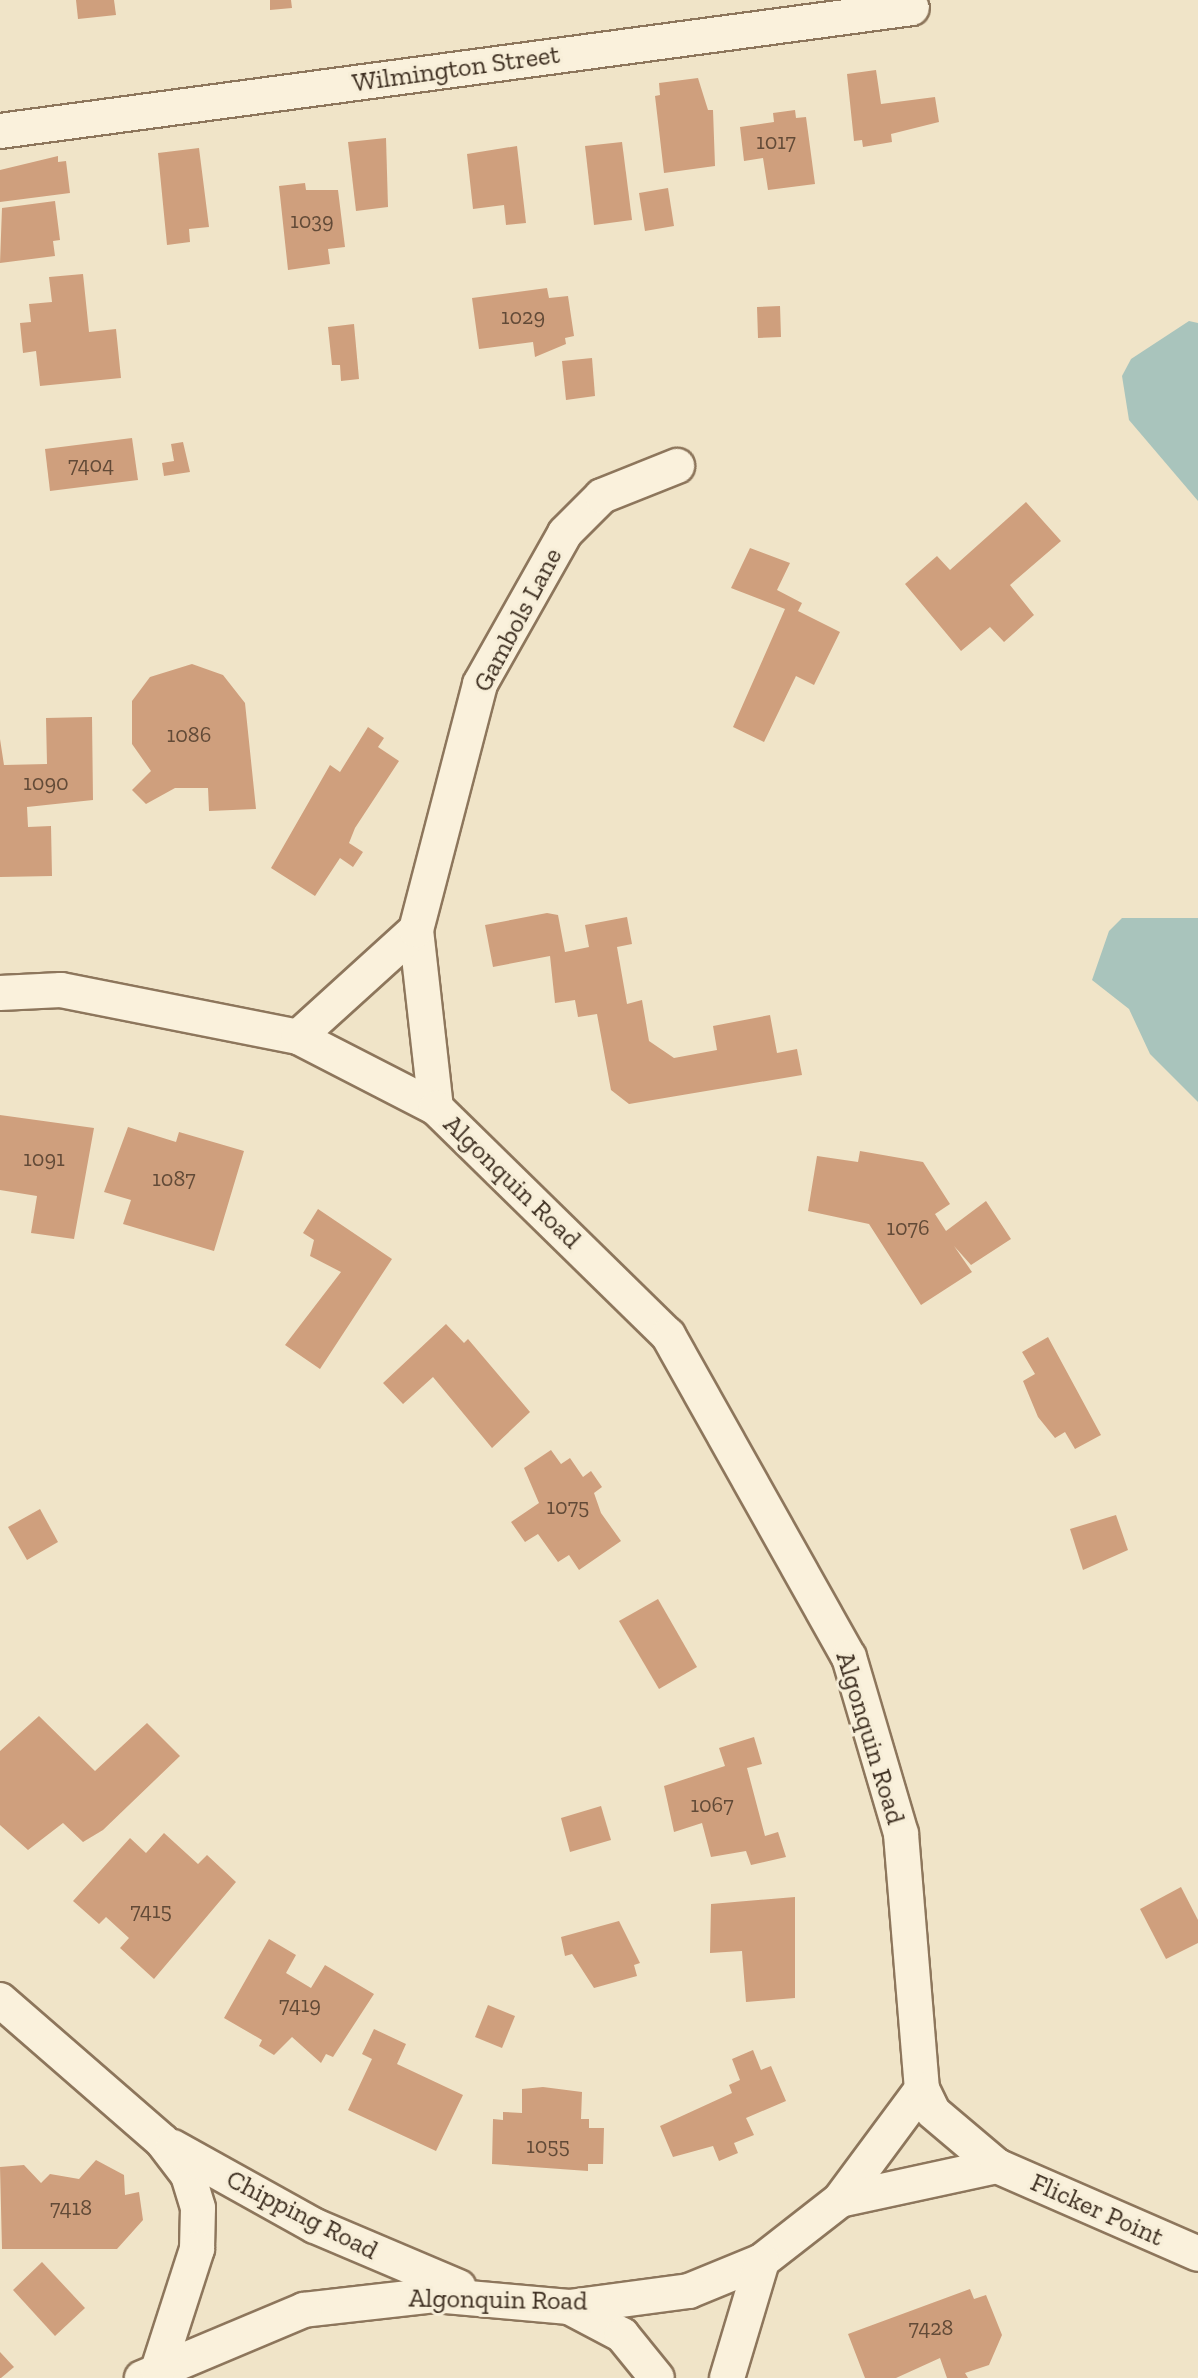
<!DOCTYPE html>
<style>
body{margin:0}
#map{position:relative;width:1198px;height:2378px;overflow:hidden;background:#f0e4c8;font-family:"Zilla Slab",serif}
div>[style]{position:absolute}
.water>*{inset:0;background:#a9c4bc}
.building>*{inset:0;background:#cf9f7d}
.roads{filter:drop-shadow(2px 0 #8d765c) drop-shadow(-2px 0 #8d765c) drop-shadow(0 2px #8d765c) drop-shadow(0 -2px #8d765c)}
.street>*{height:34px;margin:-17px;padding:0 17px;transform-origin:17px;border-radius:17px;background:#faf1dc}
span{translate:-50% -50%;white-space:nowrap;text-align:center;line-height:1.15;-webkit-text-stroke:6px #f7eed8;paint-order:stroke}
.number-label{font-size:22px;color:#624a37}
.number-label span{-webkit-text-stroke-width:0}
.street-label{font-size:26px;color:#3d2e20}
</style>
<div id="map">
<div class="water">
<div style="clip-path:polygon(1189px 321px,1198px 323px,1198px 501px,1129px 420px,1122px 376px,1131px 359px)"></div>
<div style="clip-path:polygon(1122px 918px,1198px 918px,1198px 1102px,1150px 1054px,1129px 1009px,1092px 980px,1109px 931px)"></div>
</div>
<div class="building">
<div style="clip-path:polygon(76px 0,114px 0,116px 15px,78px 19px)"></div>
<div style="clip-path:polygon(270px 0,291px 0,292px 8px,270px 10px)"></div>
<div style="clip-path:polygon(876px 70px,881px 104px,935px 97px,939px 122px,891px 134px,892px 142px,863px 147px,862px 140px,854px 141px,847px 74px)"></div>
<div style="clip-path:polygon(698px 78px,708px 110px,713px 110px,715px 166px,664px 173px,655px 96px,660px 95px,659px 83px)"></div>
<div style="clip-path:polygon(795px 110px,796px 118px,806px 117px,815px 184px,768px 190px,763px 158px,744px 161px,740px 127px,774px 122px,773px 113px)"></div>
<div style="clip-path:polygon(386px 138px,388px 207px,356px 211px,348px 142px)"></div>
<div style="clip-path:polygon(622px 142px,632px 220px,594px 225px,585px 146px)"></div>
<div style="clip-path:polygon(517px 146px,526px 223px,506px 225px,504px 205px,473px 209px,467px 154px)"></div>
<div style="clip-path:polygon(199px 148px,209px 227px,189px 229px,190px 242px,167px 245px,158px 153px)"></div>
<div style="clip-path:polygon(58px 156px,58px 162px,66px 161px,70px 193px,0 202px,0 170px)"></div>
<div style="clip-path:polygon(305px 183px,306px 190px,338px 190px,345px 247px,328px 249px,330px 264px,288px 270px,279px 186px)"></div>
<div style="clip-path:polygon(668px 188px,674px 226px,645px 231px,639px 193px)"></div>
<div style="clip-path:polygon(55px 201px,60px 240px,53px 241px,55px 256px,0 263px,2px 208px)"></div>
<div style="clip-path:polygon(83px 274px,89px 332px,116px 329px,121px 378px,40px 386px,36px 351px,23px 353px,20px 323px,31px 322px,29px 304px,52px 302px,49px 277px)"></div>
<div style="clip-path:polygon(547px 288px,549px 298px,568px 296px,574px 336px,565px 338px,566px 344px,535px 357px,533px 342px,479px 349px,472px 298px)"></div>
<div style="clip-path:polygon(780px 306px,781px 337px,758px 338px,757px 307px)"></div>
<div style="clip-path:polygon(354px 324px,359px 379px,341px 381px,340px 365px,332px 365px,328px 327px)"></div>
<div style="clip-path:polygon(592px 358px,595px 396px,566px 400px,562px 361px)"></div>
<div style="clip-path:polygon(132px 438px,138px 480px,50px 491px,45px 449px)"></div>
<div style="clip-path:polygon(183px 442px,190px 472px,164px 476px,162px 463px,174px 461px,171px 444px)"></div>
<div style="clip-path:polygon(1026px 502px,1061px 541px,1010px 585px,1034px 615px,1004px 642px,990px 627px,961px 651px,905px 584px,937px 556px,950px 570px)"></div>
<div style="clip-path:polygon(750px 548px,790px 563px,777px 590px,802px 603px,798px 611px,840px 632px,814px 685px,796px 676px,764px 742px,733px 727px,785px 609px,731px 588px)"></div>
<div style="clip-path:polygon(192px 664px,223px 675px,245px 703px,256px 809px,209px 811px,208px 788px,175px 788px,146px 804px,132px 790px,151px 771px,132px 744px,132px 701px,150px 677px)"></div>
<div style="clip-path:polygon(92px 717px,93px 800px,27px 807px,28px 827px,51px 826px,52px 876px,0 877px,0 739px,4px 765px,47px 764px,46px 718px)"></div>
<div style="clip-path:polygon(368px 727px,384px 738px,378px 747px,399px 761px,355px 828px,349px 843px,363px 852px,353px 867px,340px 858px,315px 896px,271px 868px,330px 765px,340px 772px)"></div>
<div style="clip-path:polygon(547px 913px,558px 915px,565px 952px,589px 947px,585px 925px,627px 917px,632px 944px,617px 947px,627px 1004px,642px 1000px,649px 1041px,674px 1058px,717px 1050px,713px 1026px,770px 1015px,777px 1053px,797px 1049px,802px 1075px,629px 1104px,611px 1090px,597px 1014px,578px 1017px,575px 1000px,555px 1003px,550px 956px,493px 967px,485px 925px)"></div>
<div style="clip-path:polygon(0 1115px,94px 1128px,74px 1239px,31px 1233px,37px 1196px,0 1190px)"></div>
<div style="clip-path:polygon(128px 1127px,176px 1142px,179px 1132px,244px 1151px,214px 1251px,123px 1224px,131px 1200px,104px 1192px)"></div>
<div style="clip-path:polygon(860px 1151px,923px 1162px,950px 1204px,935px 1214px,946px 1231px,986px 1201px,1011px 1239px,971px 1265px,954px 1246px,972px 1272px,921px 1305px,869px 1224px,808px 1211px,817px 1156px,858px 1162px)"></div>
<div style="clip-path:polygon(318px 1209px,392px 1259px,320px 1369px,285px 1345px,341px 1272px,310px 1256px,314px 1240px,303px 1233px)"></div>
<div style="clip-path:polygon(446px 1324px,464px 1343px,468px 1339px,530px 1412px,492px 1448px,433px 1377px,403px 1404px,383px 1383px)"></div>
<div style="clip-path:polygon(1048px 1337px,1101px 1435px,1075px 1449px,1065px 1432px,1055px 1438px,1038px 1417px,1023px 1381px,1035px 1374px,1022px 1352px)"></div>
<div style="clip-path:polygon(551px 1450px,561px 1464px,570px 1458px,583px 1477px,591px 1471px,602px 1487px,594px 1493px,601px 1513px,621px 1541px,579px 1570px,569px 1555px,558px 1562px,538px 1534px,525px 1542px,511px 1522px,539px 1503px,524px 1468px)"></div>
<div style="clip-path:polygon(40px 1509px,58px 1542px,27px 1560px,8px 1527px)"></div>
<div style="clip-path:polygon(1116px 1515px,1128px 1550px,1083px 1570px,1070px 1529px)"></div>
<div style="clip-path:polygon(658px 1599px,697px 1667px,659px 1689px,619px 1621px)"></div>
<div style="clip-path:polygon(39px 1716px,95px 1771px,147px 1723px,180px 1756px,103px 1830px,83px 1842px,63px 1823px,28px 1850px,0 1825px,0 1751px)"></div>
<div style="clip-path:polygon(754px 1737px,762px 1764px,747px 1768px,765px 1836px,778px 1832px,786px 1857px,751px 1865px,746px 1851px,711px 1857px,702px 1823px,674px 1832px,664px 1786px,725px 1766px,719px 1748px)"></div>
<div style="clip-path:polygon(601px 1806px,611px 1840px,570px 1852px,561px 1818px)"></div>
<div style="clip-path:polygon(164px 1833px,198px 1864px,207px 1855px,236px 1882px,154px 1979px,120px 1948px,129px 1938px,106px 1917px,99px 1924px,73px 1901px,130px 1838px,146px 1853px)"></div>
<div style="clip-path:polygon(1181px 1887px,1198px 1920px,1198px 1943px,1166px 1959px,1140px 1909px)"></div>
<div style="clip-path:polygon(795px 1897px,795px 1998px,746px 2002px,742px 1951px,710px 1953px,711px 1904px)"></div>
<div style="clip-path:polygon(619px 1921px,640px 1963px,634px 1965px,637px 1976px,594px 1988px,572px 1954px,565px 1956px,561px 1937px)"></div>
<div style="clip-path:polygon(269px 1939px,296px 1955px,286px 1973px,311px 1988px,325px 1965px,374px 1994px,333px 2057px,326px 2054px,321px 2063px,292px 2037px,274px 2055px,259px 2046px,262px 2040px,224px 2018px)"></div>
<div style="clip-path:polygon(488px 2005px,515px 2016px,502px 2048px,475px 2037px)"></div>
<div style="clip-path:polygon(374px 2029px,406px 2044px,397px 2064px,463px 2095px,436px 2151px,348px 2110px,372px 2059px,362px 2054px)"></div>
<div style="clip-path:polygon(753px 2050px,761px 2070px,771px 2066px,786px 2101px,746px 2118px,754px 2135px,734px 2143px,738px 2153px,719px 2161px,713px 2146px,673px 2157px,660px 2126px,732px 2093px,729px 2085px,740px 2080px,732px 2059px)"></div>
<div style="clip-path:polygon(543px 2087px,582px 2092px,581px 2119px,589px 2119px,589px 2128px,604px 2128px,603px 2164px,588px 2164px,588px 2171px,492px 2164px,493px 2119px,503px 2120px,503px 2112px,522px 2113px,522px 2089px)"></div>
<div style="clip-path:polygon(96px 2160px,124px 2175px,125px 2195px,139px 2192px,143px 2220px,117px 2249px,2px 2249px,0 2167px,24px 2165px,41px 2183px,50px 2174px,79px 2179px)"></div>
<div style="clip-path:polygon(42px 2262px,85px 2308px,55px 2336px,13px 2290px)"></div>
<div style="clip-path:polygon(970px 2289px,974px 2299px,986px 2295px,1002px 2335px,989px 2365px,965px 2373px,968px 2378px,947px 2378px,940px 2358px,896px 2378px,865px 2378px,848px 2334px)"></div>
<div style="clip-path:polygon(0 2352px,14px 2367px,1px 2378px,0 2378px)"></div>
</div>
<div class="roads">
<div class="street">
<div style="left:0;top:131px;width:920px;rotate:-7.68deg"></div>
<div style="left:416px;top:930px;width:179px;rotate:83.6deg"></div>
<div style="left:0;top:993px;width:61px;rotate:-2.8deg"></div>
<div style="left:61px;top:990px;width:242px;rotate:11.2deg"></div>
<div style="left:298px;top:1037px;width:155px;rotate:27.2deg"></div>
<div style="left:436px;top:1108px;width:325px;rotate:44.4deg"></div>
<div style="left:668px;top:1335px;width:369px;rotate:60.7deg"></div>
<div style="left:849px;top:1657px;width:184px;rotate:73.6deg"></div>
<div style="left:901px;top:1834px;width:256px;rotate:85.3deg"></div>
<div style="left:922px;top:2089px;width:138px;rotate:126.5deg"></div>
<div style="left:840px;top:2200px;width:99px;rotate:142deg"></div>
<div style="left:762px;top:2261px;width:79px;rotate:157.7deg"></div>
<div style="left:689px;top:2291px;width:121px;rotate:172.4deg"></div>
<div style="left:569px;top:2307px;width:135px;rotate:-174.9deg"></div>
<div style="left:435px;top:2295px;width:132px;rotate:173.5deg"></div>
<div style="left:304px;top:2310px;width:176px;rotate:157.2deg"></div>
<div style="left:298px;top:1037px;width:159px;rotate:-42.2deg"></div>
<div style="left:416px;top:930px;width:254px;rotate:-75.4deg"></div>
<div style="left:480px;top:684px;width:173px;rotate:-60.6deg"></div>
<div style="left:565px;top:533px;width:52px;rotate:-45deg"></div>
<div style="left:602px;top:496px;width:81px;rotate:-21.8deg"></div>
<div style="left:0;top:2000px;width:215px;rotate:41deg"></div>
<div style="left:162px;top:2141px;width:43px;rotate:52.6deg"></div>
<div style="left:188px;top:2175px;width:34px;rotate:73deg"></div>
<div style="left:198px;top:2208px;width:41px;rotate:91.4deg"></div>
<div style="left:197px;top:2249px;width:127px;rotate:107.9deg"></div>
<div style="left:922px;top:2089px;width:25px;rotate:64deg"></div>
<div style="left:933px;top:2112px;width:84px;rotate:40.2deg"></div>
<div style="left:173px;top:2147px;width:162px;rotate:29.1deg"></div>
<div style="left:315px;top:2226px;width:156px;rotate:23deg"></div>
<div style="left:840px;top:2200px;width:161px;rotate:-12.2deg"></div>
<div style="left:997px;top:2166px;width:219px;rotate:23.6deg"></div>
<div style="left:569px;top:2307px;width:60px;rotate:27.8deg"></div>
<div style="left:622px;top:2335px;width:55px;rotate:50.9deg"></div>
<div style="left:727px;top:2378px;width:122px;rotate:-73.3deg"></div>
</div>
</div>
<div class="number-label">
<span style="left:776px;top:142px">1017</span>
<span style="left:312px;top:221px">1039</span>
<span style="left:523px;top:317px">1029</span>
<span style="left:91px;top:465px">7404</span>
<span style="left:189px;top:735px">1086</span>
<span style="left:46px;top:783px">1090</span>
<span style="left:44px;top:1159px">1091</span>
<span style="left:174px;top:1179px">1087</span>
<span style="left:908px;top:1228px">1076</span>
<span style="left:568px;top:1507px">1075</span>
<span style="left:712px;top:1805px">1067</span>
<span style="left:151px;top:1911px">7415</span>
<span style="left:300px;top:2005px">7419</span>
<span style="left:548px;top:2146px">1055</span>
<span style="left:71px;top:2208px">7418</span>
<span style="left:931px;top:2328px">7428</span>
</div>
<div class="street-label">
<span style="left:456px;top:69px;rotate:-8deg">Wilmington Street</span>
<span style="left:518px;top:620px;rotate:-62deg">Gambols Lane</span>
<span style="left:512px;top:1182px;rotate:44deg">Algonquin Road</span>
<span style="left:870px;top:1738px;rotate:73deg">Algonquin Road</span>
<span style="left:1097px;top:2210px;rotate:24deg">Flicker Point</span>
<span style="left:302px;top:2215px;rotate:27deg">Chipping Road</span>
<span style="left:498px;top:2300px;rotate:1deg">Algonquin Road</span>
</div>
</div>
